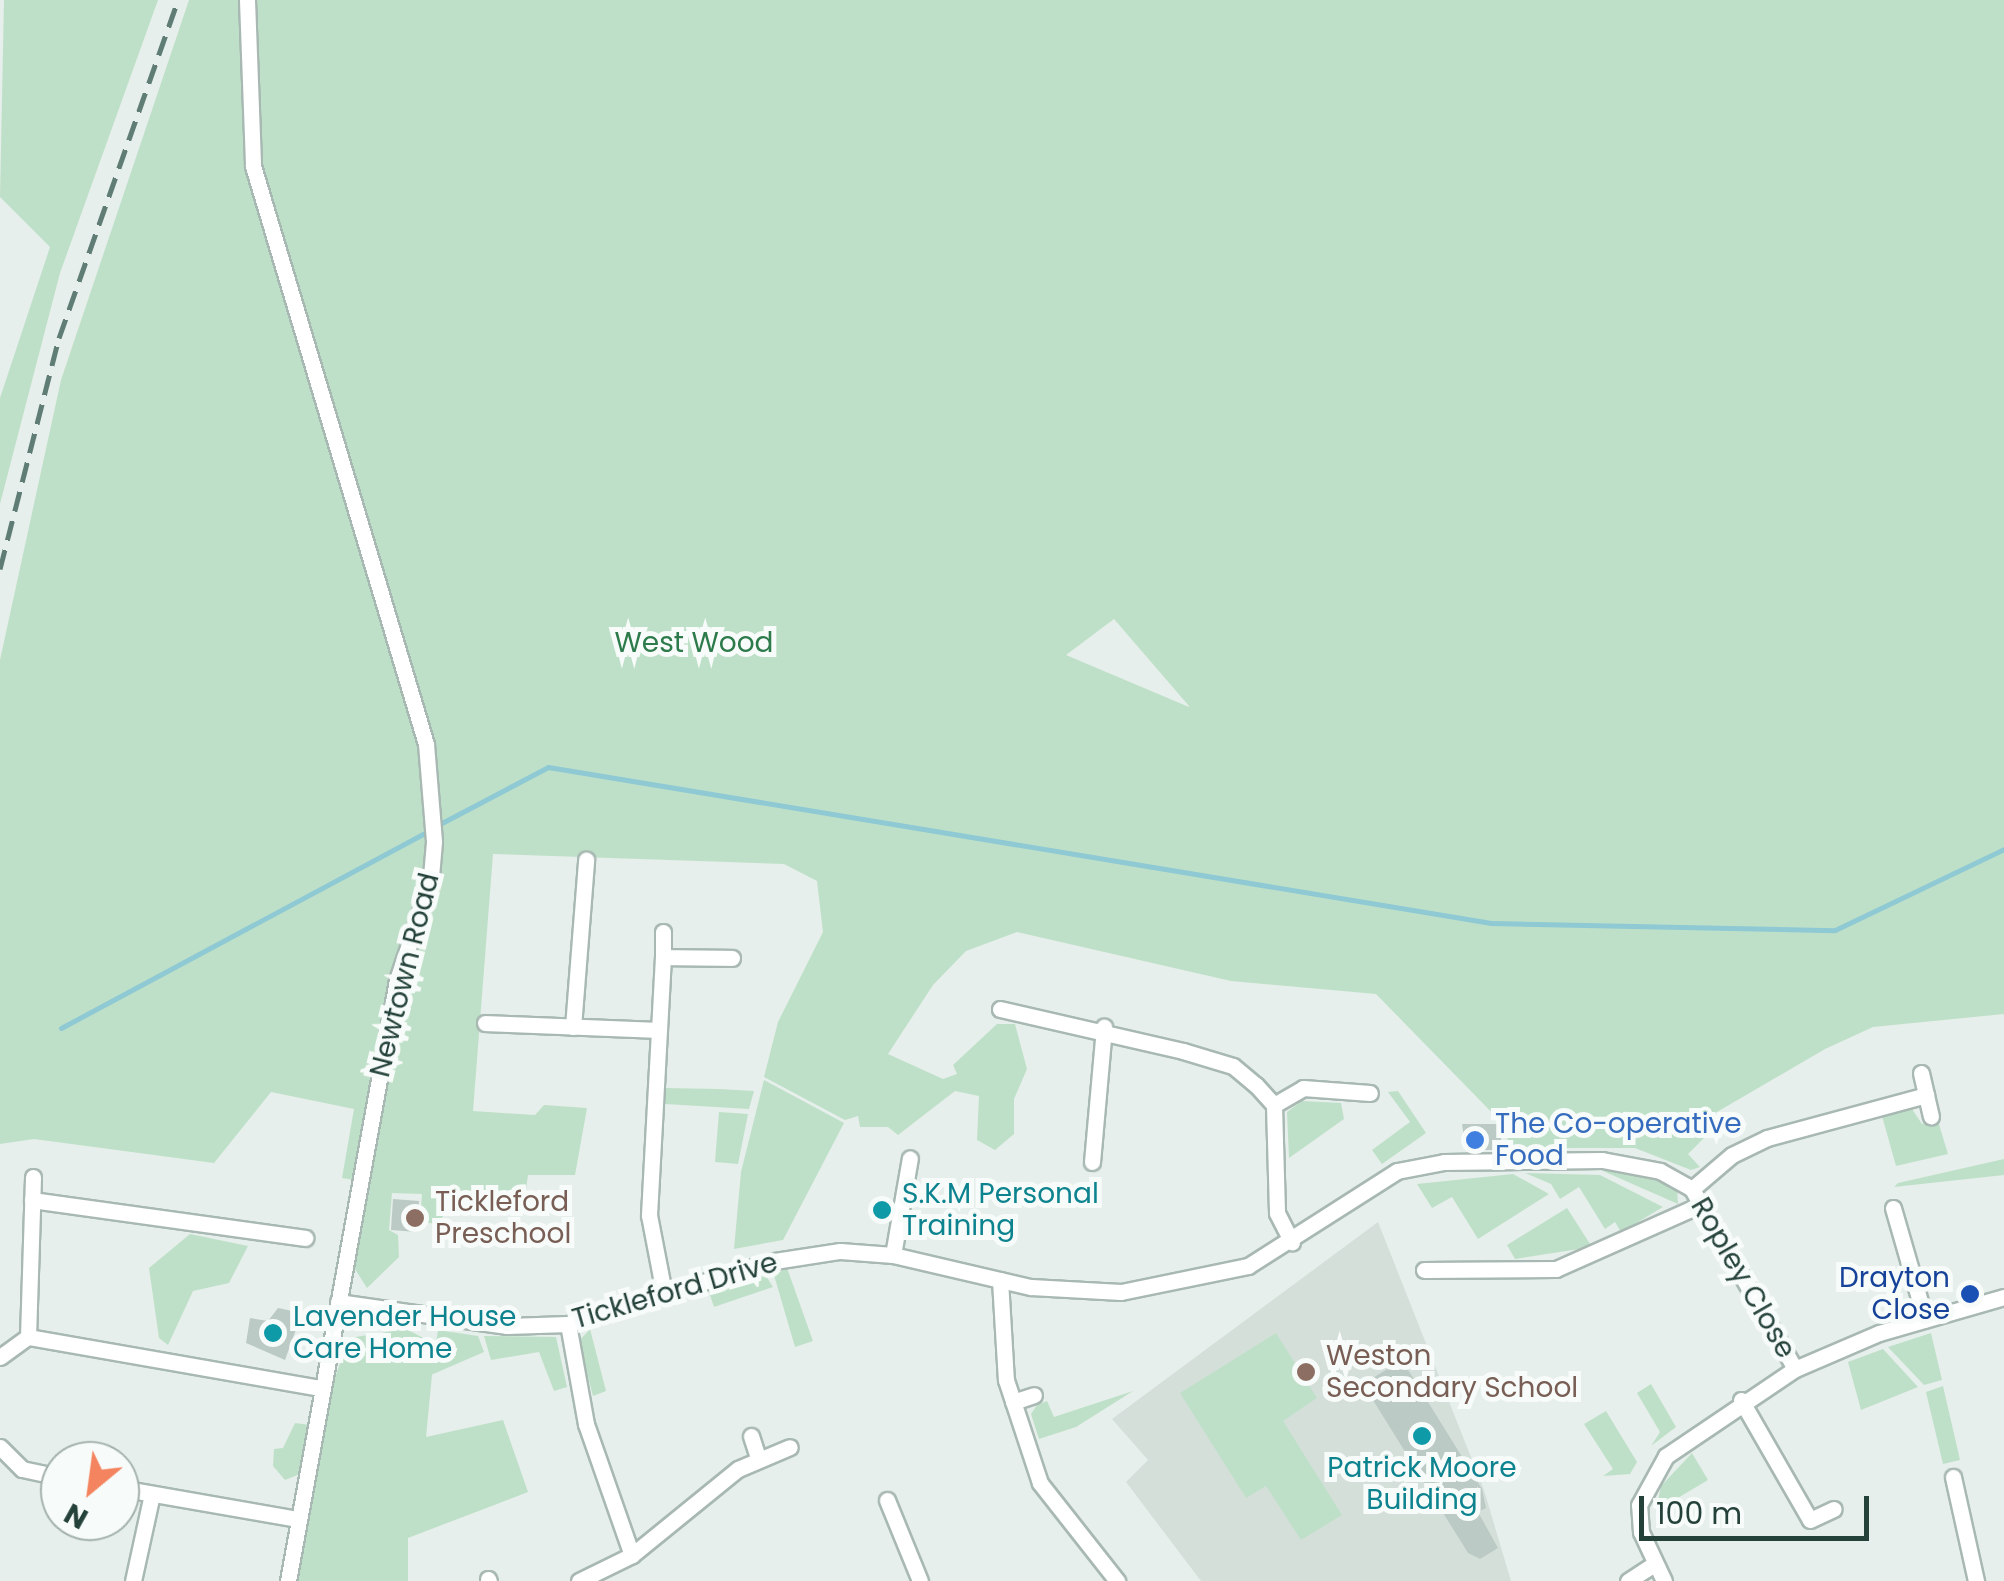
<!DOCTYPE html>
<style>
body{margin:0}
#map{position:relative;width:2004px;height:1581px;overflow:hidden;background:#e6efeb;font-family:Poppins,sans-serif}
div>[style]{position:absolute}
.built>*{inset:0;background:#d4dfda}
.green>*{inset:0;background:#bfe0c8}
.stream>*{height:5px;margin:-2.5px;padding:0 2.5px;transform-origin:2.5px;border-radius:2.5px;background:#8ec9d4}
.building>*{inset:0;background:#bbcac4}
.roads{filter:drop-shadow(2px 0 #a8b8b2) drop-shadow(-2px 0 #a8b8b2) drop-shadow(0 2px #a8b8b2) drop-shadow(0 -2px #a8b8b2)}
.minor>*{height:15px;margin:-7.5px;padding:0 7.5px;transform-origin:7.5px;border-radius:7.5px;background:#fff}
.rail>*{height:5px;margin-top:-2.5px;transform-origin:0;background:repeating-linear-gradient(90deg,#5f7d75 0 20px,transparent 0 30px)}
.dots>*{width:28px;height:28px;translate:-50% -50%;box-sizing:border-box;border:5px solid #f7fbf9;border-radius:50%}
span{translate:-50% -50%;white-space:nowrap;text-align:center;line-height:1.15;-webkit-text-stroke:10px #f7fbf9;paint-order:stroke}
.park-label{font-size:28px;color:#2d7a4b}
.street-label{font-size:28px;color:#24423a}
.shop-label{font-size:28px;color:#366cbe}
.left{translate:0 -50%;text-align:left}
.culture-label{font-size:28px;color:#0d838f}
.education-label{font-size:28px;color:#785e54}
.transit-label{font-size:28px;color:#164399}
.right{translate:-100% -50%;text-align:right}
.north{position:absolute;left:40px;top:1441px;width:100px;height:100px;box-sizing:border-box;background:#f7fbf9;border:2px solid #a3b1ad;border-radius:50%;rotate:209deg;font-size:28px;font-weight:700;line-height:40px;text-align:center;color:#24423a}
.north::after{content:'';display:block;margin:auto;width:35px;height:45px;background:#f4845f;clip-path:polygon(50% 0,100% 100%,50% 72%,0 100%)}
.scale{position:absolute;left:1639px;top:1496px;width:230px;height:45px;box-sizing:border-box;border:5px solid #24423a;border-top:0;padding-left:12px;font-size:30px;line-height:35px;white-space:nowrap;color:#24423a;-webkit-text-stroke:8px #f7fbf9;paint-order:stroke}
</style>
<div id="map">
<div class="built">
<div style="clip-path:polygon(1378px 1222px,1484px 1490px,1511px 1581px,1201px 1581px,1126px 1482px,1148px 1460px,1112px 1419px)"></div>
</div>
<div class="green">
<div style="clip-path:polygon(4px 0,158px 0,60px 273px,0 504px,0 398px,50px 247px,0 197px)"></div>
<div style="clip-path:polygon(evenodd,189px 0,2004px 0,2004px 1014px,1873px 1027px,1825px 1049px,1710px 1116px,1711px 1131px,1688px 1154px,1700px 1167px,1691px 1170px,1635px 1148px,1508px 1148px,1507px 1128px,1376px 994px,1231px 981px,1017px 932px,966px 951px,933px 985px,888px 1054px,943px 1079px,957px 1074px,953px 1065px,997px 1024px,1015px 1024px,1027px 1069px,1014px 1099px,1014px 1134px,995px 1150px,977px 1140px,979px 1096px,955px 1091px,898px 1135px,888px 1127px,860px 1127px,858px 1116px,845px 1120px,764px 1077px,778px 1022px,823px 932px,817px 881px,784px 864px,493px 854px,473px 1111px,535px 1115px,544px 1105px,587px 1108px,575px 1175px,528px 1175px,524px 1204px,453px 1200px,438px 1224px,420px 1222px,422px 1194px,392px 1193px,389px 1230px,398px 1235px,399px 1257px,367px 1288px,355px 1269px,360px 1181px,342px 1178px,354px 1109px,271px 1092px,214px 1163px,34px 1139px,0 1144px,0 660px,61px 380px,189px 0,1114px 619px,1189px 706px,1189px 707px,1066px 655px,1114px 619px)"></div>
<div style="clip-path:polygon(764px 1080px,844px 1123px,783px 1240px,734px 1249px,741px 1172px)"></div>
<div style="clip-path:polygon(666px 1088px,719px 1089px,754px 1091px,749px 1109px,665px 1104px)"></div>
<div style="clip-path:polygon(1398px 1091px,1426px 1133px,1382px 1164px,1372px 1150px,1410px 1122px,1388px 1092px)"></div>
<div style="clip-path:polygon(1302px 1101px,1341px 1103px,1344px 1119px,1289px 1158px,1287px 1112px)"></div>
<div style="clip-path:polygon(1912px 1109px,1922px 1124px,1938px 1121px,1948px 1154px,1896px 1166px,1882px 1116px)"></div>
<div style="clip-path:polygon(719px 1112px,748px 1114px,738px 1164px,715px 1162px)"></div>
<div style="clip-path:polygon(2004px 1159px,2004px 1175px,1894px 1187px,1898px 1183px)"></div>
<div style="clip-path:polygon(1626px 1170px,1677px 1188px,1678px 1204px,1603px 1171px)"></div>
<div style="clip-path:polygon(1525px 1173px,1600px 1175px,1663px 1207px,1621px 1232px,1615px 1222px,1605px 1229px,1579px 1187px,1560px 1199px,1551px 1184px)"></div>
<div style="clip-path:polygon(1513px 1174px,1549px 1194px,1478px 1239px,1452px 1197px,1432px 1208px,1417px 1184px)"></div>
<div style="clip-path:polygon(1567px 1208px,1592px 1247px,1515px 1259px,1507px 1245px)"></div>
<div style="clip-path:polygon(190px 1234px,248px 1246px,229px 1283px,193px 1291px,168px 1345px,159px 1338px,149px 1268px)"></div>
<div style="clip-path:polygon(787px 1268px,813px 1341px,795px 1347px,774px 1275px)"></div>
<div style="clip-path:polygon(764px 1273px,773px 1287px,714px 1307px,710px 1295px,729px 1281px)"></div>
<div style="clip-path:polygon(406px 1329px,435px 1344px,426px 1437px,503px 1420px,528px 1492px,408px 1538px,408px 1581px,291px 1581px,310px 1470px,285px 1480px,273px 1466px,274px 1449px,283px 1448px,295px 1423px,318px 1426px,349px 1338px)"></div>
<div style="clip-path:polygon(590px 1329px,606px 1391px,593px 1396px,579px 1341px)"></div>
<div style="clip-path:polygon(438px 1330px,478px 1336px,484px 1352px,431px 1375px)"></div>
<div style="clip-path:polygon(1276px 1333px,1317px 1398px,1283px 1421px,1342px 1515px,1301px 1540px,1266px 1486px,1246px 1498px,1180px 1393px)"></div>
<div style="clip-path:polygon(1931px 1333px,1942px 1380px,1924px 1385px,1888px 1347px)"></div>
<div style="clip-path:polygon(484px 1336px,556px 1337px,567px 1387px,554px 1391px,539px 1352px,491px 1360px)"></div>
<div style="clip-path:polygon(1883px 1349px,1918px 1387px,1861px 1410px,1848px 1362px)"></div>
<div style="clip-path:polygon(1651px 1384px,1676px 1427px,1651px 1446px,1660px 1432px,1637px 1393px)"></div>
<div style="clip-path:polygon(1943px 1386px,1960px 1460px,1943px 1464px,1926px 1392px)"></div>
<div style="clip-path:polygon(1133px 1391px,1076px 1427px,1039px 1439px,1031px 1414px,1037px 1405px,1047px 1401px,1054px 1417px)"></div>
<div style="clip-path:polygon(1606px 1411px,1637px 1462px,1630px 1474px,1603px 1476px,1613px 1469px,1584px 1424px)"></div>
<div style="clip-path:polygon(1692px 1453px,1708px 1480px,1656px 1511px,1661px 1486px)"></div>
</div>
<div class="stream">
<div style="left:438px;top:825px;width:124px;rotate:-27.8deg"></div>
<div style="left:548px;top:767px;width:956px;rotate:9.39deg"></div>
<div style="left:1491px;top:923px;width:344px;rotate:1.2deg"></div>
<div style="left:1835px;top:930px;width:187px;rotate:-25.6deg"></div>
<div style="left:61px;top:1028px;width:417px;rotate:-28.2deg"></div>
</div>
<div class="building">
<div style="clip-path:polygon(1462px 1124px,1501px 1124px,1501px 1150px,1466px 1150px)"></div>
<div style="clip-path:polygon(393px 1199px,419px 1201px,417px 1232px,391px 1230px)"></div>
<div style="clip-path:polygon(278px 1308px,302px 1313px,285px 1360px,246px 1343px,250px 1318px,268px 1321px)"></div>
<div style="clip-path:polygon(1402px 1360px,1482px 1489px,1486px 1508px,1478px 1512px,1498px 1548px,1480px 1559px,1468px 1553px,1363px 1384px)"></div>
</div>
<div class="roads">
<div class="minor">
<div style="left:247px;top:0;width:166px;rotate:87.9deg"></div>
<div style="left:253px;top:166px;width:603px;rotate:73.34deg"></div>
<div style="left:426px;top:744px;width:98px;rotate:85.3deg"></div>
<div style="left:434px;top:842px;width:37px;rotate:95deg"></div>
<div style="left:431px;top:879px;width:107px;rotate:108.6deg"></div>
<div style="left:397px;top:980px;width:611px;rotate:100.28deg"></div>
<div style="left:663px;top:957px;width:25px;rotate:-90deg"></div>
<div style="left:1000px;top:1009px;width:188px;rotate:12.9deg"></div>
<div style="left:1183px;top:1051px;width:52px;rotate:16.7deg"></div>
<div style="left:1233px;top:1066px;width:30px;rotate:40deg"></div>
<div style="left:1256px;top:1085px;width:27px;rotate:48deg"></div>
<div style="left:1274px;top:1105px;width:108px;rotate:88.4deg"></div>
<div style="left:1277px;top:1213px;width:33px;rotate:63deg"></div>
<div style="left:485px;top:1023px;width:173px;rotate:2.3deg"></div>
<div style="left:573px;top:1027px;width:168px;rotate:-85.5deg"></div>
<div style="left:1921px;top:1073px;width:23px;rotate:77deg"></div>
<div style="left:1274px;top:1105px;width:34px;rotate:-30deg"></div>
<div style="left:1303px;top:1088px;width:67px;rotate:4.3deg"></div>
<div style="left:1092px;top:1162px;width:136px;rotate:-84.9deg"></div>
<div style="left:1692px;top:1189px;width:52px;rotate:-40.4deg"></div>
<div style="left:1732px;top:1155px;width:39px;rotate:-26deg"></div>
<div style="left:1767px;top:1138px;width:165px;rotate:-15.1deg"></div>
<div style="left:1926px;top:1095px;width:22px;rotate:77deg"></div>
<div style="left:32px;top:1200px;width:276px;rotate:7.9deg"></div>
<div style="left:1893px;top:1208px;width:116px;rotate:73.9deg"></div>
<div style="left:893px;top:1255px;width:98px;rotate:-80.1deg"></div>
<div style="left:1424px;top:1270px;width:132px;rotate:-0.4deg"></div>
<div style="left:1556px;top:1269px;width:162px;rotate:-24deg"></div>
<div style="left:1000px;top:1280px;width:100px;rotate:86.6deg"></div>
<div style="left:1006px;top:1380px;width:108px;rotate:71.7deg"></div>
<div style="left:1040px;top:1483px;width:125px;rotate:51.8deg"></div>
<div style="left:664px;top:1293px;width:79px;rotate:-100.9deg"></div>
<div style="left:649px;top:1215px;width:258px;rotate:-86.9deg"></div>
<div style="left:663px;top:957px;width:69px;rotate:0.8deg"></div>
<div style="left:338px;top:1302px;width:171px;rotate:8.1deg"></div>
<div style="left:507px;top:1326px;width:61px;rotate:-1.9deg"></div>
<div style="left:568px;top:1324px;width:209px;rotate:-17.2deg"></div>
<div style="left:768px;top:1262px;width:73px;rotate:-8.7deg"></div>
<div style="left:840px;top:1251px;width:53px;rotate:4.3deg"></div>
<div style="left:893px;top:1255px;width:142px;rotate:13.1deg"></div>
<div style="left:1031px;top:1287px;width:90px;rotate:3.2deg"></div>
<div style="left:1121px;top:1292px;width:130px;rotate:-11.6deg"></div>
<div style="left:1248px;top:1266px;width:177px;rotate:-32.5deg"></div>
<div style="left:1397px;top:1171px;width:48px;rotate:-10.8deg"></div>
<div style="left:1444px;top:1162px;width:158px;rotate:-0.7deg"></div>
<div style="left:1602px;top:1160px;width:59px;rotate:10.7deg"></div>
<div style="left:1660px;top:1171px;width:37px;rotate:29deg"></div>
<div style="left:1692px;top:1189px;width:207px;rotate:60.2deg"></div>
<div style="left:568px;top:1324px;width:102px;rotate:79.8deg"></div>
<div style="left:586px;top:1424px;width:139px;rotate:70.7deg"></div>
<div style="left:28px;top:1337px;width:160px;rotate:-88.2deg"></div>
<div style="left:0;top:1357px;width:34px;rotate:-36deg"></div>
<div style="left:28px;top:1337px;width:297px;rotate:9.9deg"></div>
<div style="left:1741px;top:1400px;width:138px;rotate:60.1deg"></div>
<div style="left:1810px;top:1520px;width:26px;rotate:-25deg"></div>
<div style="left:1013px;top:1402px;width:22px;rotate:-18deg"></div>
<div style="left:751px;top:1436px;width:23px;rotate:72deg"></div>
<div style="left:0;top:1447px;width:31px;rotate:45deg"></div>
<div style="left:22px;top:1469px;width:39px;rotate:12deg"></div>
<div style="left:1953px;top:1477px;width:107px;rotate:77.5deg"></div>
<div style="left:120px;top:1488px;width:181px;rotate:9.9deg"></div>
<div style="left:887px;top:1500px;width:87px;rotate:67.8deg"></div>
<div style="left:488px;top:1579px;width:2px;rotate:63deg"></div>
<div style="left:133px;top:1581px;width:89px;rotate:-77.7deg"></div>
<div style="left:579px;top:1581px;width:59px;rotate:-26.1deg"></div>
<div style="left:632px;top:1555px;width:136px;rotate:-39.1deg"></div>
<div style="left:738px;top:1469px;width:56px;rotate:-22.9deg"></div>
<div style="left:1628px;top:1581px;width:31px;rotate:-33deg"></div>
<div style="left:1664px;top:1581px;width:54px;rotate:-115.1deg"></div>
<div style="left:1641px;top:1532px;width:27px;rotate:-94deg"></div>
<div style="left:1639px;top:1505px;width:56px;rotate:-61.1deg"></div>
<div style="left:1666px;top:1456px;width:156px;rotate:-34deg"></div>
<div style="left:1795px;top:1369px;width:91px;rotate:-23.2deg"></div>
<div style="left:1879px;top:1333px;width:130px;rotate:-16.1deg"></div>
</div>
</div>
<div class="rail">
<div style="left:0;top:569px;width:238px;rotate:-75.7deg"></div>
<div style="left:59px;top:338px;width:358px;rotate:-70.6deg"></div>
</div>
<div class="dots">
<div style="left:1475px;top:1140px;background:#3f7fe0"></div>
<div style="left:882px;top:1210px;background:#0f9aa8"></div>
<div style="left:415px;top:1218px;background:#8d6e63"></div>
<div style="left:1970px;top:1294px;background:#1a4fb4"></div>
<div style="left:273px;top:1333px;background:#0f9aa8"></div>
<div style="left:1306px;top:1372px;background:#8d6e63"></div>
<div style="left:1422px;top:1436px;background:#0f9aa8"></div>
</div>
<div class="park-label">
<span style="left:694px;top:643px">West Wood</span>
</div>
<div class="street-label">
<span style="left:405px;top:975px;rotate:-76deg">Newtown Road</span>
<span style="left:1743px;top:1278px;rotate:60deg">Ropley Close</span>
<span style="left:675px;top:1291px;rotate:-16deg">Tickleford Drive</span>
</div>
<div class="shop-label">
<span class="left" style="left:1495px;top:1140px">The Co-operative<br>Food</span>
</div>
<div class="culture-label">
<span class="left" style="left:902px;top:1210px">S.K.M Personal<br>Training</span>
<span class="left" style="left:293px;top:1333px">Lavender House<br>Care Home</span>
<span style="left:1422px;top:1484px">Patrick Moore<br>Building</span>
</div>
<div class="education-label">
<span class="left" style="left:435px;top:1218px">Tickleford<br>Preschool</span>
<span class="left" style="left:1326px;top:1372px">Weston<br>Secondary School</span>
</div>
<div class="transit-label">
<span class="right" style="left:1950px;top:1294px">Drayton<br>Close</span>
</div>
<div class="north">N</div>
<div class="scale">100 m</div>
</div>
